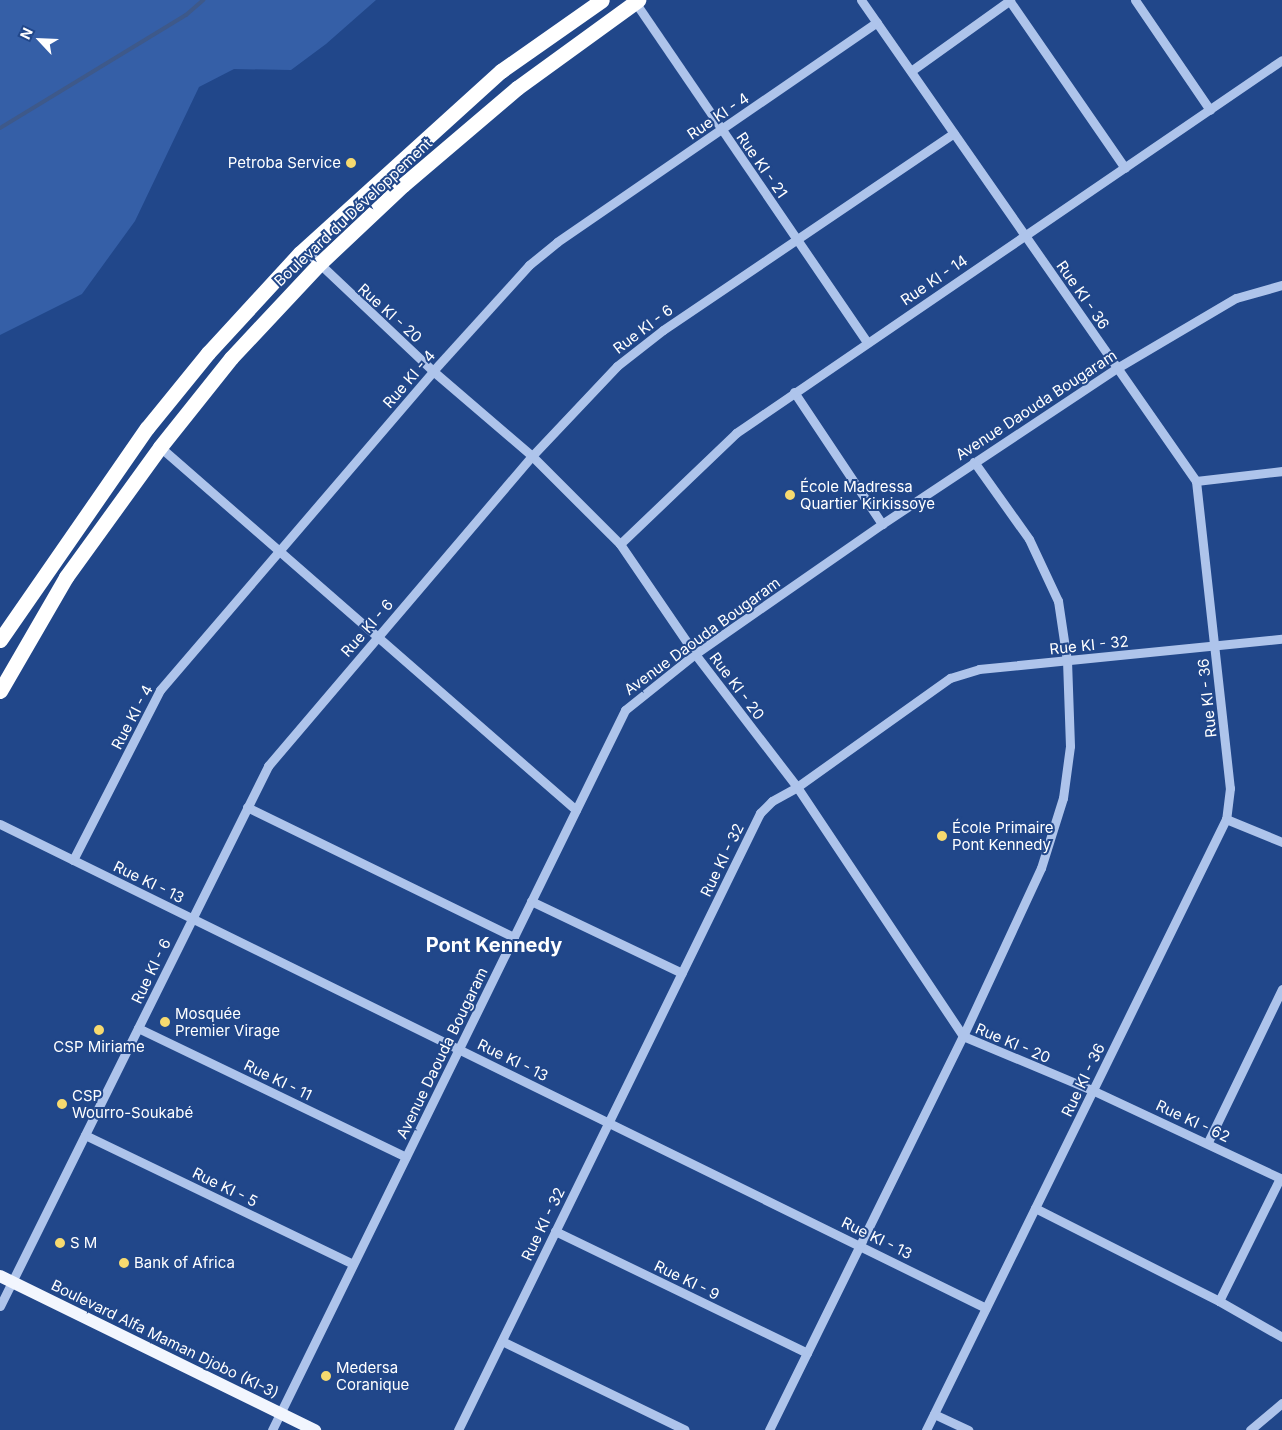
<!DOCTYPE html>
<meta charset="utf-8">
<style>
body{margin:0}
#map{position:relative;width:1282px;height:1430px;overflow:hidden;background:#21478a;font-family:Inter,sans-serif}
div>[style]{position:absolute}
.green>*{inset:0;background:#355fa7}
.stream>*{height:4px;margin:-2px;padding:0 2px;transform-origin:2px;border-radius:2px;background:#3e598a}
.minor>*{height:9px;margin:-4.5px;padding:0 4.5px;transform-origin:4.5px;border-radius:4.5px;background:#aec4eb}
.major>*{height:12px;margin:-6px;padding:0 6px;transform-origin:6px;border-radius:6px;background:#f2f6fe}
.highway>*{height:15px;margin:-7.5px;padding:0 7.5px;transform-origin:7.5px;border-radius:7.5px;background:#fff}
.dots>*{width:14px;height:14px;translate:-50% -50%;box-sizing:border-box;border:2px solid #21478a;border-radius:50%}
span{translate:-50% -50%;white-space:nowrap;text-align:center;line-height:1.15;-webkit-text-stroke:4px #21478a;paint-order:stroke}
.street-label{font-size:15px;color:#fff}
.poi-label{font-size:15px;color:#fff}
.right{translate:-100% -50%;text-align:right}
.left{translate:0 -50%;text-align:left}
.district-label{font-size:20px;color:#fff;font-weight:700}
.north{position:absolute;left:15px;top:15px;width:50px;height:50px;-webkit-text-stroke:4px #21478a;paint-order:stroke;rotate:295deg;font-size:14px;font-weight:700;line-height:20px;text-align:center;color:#fff}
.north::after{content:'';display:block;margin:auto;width:18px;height:22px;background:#fff;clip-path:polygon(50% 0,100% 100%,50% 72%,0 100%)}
</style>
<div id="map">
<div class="green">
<div style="clip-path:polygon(0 0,376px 0,326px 44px,291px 70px,234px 69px,199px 87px,135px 221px,82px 294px,0 335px)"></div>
</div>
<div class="stream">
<div style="left:0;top:128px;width:218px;rotate:-31.3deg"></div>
<div style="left:186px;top:15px;width:23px;rotate:-41deg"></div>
</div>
<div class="minor">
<div style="left:861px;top:0;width:586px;rotate:55.14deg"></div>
<div style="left:1196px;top:481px;width:309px;rotate:83.7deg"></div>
<div style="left:1230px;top:788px;width:31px;rotate:97deg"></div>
<div style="left:1226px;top:819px;width:681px;rotate:116.15deg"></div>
<div style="left:1009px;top:0;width:204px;rotate:55.4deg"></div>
<div style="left:1135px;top:0;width:133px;rotate:55.7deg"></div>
<div style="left:635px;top:2px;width:412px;rotate:55.7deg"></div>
<div style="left:911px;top:71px;width:122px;rotate:-35.6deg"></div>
<div style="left:304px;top:249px;width:178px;rotate:43.4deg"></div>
<div style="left:433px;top:371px;width:130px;rotate:40.6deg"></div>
<div style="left:532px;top:456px;width:124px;rotate:45deg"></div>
<div style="left:620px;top:544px;width:133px;rotate:55.7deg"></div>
<div style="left:695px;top:654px;width:168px;rotate:52.5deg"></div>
<div style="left:797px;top:787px;width:299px;rotate:56.3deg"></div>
<div style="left:963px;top:1036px;width:140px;rotate:22.7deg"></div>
<div style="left:1092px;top:1090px;width:210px;rotate:25.1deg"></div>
<div style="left:794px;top:392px;width:159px;rotate:56.3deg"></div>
<div style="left:160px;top:447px;width:552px;rotate:41.11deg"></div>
<div style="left:1196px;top:481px;width:87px;rotate:-6.6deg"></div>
<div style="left:620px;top:544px;width:161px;rotate:-43.7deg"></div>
<div style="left:736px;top:433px;width:661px;rotate:-34.34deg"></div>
<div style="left:247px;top:807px;width:297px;rotate:26deg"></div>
<div style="left:1226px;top:819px;width:61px;rotate:22.3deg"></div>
<div style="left:0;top:824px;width:1098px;rotate:26.15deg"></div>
<div style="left:73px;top:860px;width:191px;rotate:-62.9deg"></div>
<div style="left:160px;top:690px;width:420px;rotate:-49.4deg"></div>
<div style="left:433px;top:371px;width:143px;rotate:-47.8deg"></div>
<div style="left:529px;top:265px;width:36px;rotate:-39deg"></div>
<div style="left:557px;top:242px;width:388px;rotate:-34.5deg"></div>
<div style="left:531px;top:901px;width:167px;rotate:25.5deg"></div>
<div style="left:138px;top:1028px;width:297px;rotate:25.7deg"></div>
<div style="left:85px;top:1135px;width:297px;rotate:25.7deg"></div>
<div style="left:1208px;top:1142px;width:170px;rotate:-64.2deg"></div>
<div style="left:1035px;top:1208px;width:206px;rotate:26.8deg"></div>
<div style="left:1219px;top:1301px;width:73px;rotate:29.7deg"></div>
<div style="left:555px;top:1231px;width:280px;rotate:25.8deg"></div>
<div style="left:1219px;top:1301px;width:137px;rotate:-63.6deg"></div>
<div style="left:0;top:1306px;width:603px;rotate:-63.6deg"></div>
<div style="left:268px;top:766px;width:407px;rotate:-49.6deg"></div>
<div style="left:532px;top:456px;width:124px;rotate:-46.6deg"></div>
<div style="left:617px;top:366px;width:58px;rotate:-38deg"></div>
<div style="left:663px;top:330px;width:351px;rotate:-34.1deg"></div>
<div style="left:502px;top:1341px;width:203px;rotate:25.9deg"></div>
<div style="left:934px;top:1414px;width:38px;rotate:25deg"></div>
<div style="left:272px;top:1430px;width:802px;rotate:-63.88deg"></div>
<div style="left:625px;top:710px;width:90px;rotate:-38.7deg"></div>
<div style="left:695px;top:654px;width:228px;rotate:-34.8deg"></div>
<div style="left:882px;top:524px;width:282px;rotate:-33.6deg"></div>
<div style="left:1117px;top:368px;width:138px;rotate:-30.5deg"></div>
<div style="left:1236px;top:298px;width:48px;rotate:-15.8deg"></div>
<div style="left:458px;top:1430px;width:687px;rotate:-63.92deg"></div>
<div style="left:760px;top:813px;width:17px;rotate:-45deg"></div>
<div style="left:772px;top:801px;width:29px;rotate:-29deg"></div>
<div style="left:797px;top:787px;width:188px;rotate:-35.5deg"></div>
<div style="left:950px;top:678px;width:30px;rotate:-17deg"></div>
<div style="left:979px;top:669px;width:304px;rotate:-5.7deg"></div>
<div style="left:769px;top:1430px;width:439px;rotate:-63.8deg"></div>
<div style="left:963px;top:1036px;width:185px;rotate:-65.1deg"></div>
<div style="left:1041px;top:868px;width:73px;rotate:-72.6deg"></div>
<div style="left:1063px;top:798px;width:52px;rotate:-82.3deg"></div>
<div style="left:1070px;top:746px;width:85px;rotate:-92deg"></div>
<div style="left:1067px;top:661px;width:61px;rotate:-98.5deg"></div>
<div style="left:1058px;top:601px;width:68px;rotate:-115.1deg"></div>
<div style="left:1029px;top:539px;width:95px;rotate:-125.5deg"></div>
<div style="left:1250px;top:1430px;width:42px;rotate:-40.2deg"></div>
</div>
<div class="major">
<div style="left:0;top:1276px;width:351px;rotate:26.1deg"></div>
</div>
<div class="highway">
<div style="left:0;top:640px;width:258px;rotate:-55.3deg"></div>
<div style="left:147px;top:428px;width:97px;rotate:-50.9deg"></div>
<div style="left:208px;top:353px;width:136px;rotate:-47.4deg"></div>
<div style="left:300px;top:253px;width:271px;rotate:-42.2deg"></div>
<div style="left:501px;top:71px;width:123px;rotate:-35.1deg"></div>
<div style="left:0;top:691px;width:132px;rotate:-59.9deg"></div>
<div style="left:66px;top:577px;width:160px;rotate:-54.1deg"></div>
<div style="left:160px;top:447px;width:114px;rotate:-51.4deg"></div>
<div style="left:231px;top:358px;width:127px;rotate:-46.9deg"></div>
<div style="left:318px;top:265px;width:117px;rotate:-43.3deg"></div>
<div style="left:403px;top:185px;width:150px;rotate:-40.4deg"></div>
<div style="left:517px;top:88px;width:150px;rotate:-36deg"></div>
</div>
<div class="dots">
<div style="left:351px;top:163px;background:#f7da6f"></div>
<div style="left:790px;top:495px;background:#f7da6f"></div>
<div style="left:942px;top:836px;background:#f7da6f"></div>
<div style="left:165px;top:1022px;background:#f7da6f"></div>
<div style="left:99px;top:1030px;background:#f7da6f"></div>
<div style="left:62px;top:1104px;background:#f7da6f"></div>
<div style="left:60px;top:1243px;background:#f7da6f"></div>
<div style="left:124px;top:1263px;background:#f7da6f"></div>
<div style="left:326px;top:1376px;background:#f7da6f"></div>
</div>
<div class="street-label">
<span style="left:718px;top:116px;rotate:-34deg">Rue KI - 4</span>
<span style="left:762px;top:165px;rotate:55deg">Rue KI - 21</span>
<span style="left:353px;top:212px;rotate:-43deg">Boulevard du Développement</span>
<span style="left:934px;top:280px;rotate:-34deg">Rue KI - 14</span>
<span style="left:1083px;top:295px;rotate:55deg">Rue KI - 36</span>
<span style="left:390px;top:313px;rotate:42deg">Rue KI - 20</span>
<span style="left:643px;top:329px;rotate:-37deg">Rue KI - 6</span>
<span style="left:409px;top:379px;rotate:-49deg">Rue KI - 4</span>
<span style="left:1036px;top:405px;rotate:-33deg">Avenue Daouda Bougaram</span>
<span style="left:367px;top:628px;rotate:-49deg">Rue KI - 6</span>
<span style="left:702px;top:636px;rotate:-36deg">Avenue Daouda Bougaram</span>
<span style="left:1089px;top:645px;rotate:-6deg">Rue KI - 32</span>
<span style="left:737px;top:686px;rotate:53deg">Rue KI - 20</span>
<span style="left:1207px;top:698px;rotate:-96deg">Rue KI - 36</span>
<span style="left:132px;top:717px;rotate:-62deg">Rue KI - 4</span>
<span style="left:722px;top:860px;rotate:-64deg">Rue KI - 32</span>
<span style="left:149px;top:882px;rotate:26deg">Rue KI - 13</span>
<span style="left:151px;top:971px;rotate:-64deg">Rue KI - 6</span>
<span style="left:1013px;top:1043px;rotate:23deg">Rue KI - 20</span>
<span style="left:442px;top:1053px;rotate:-64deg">Avenue Daouda Bougaram</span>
<span style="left:513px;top:1060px;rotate:26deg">Rue KI - 13</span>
<span style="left:278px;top:1080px;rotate:26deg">Rue KI - 11</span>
<span style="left:1083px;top:1080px;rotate:-64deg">Rue KI - 36</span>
<span style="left:1193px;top:1121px;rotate:25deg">Rue KI - 62</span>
<span style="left:225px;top:1187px;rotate:26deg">Rue KI - 5</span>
<span style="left:543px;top:1224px;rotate:-64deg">Rue KI - 32</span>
<span style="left:877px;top:1238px;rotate:26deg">Rue KI - 13</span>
<span style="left:687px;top:1280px;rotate:26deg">Rue KI - 9</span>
<span style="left:165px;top:1339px;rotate:26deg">Boulevard Alfa Maman Djobo (KI-3)</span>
</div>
<div class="poi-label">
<span class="right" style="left:341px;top:163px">Petroba Service</span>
<span class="left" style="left:800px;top:495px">École Madressa<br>Quartier Kirkissoye</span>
<span class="left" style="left:952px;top:836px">École Primaire<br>Pont Kennedy</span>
<span class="left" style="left:175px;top:1022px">Mosquée<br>Premier Virage</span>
<span style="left:99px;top:1047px">CSP Miriame</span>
<span class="left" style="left:72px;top:1104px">CSP<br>Wourro-Soukabé</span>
<span class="left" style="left:70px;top:1243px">S M</span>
<span class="left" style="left:134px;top:1263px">Bank of Africa</span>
<span class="left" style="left:336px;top:1376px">Medersa<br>Coranique</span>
</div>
<div class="district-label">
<span style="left:494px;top:945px">Pont Kennedy</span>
</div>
<div class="north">N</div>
</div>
